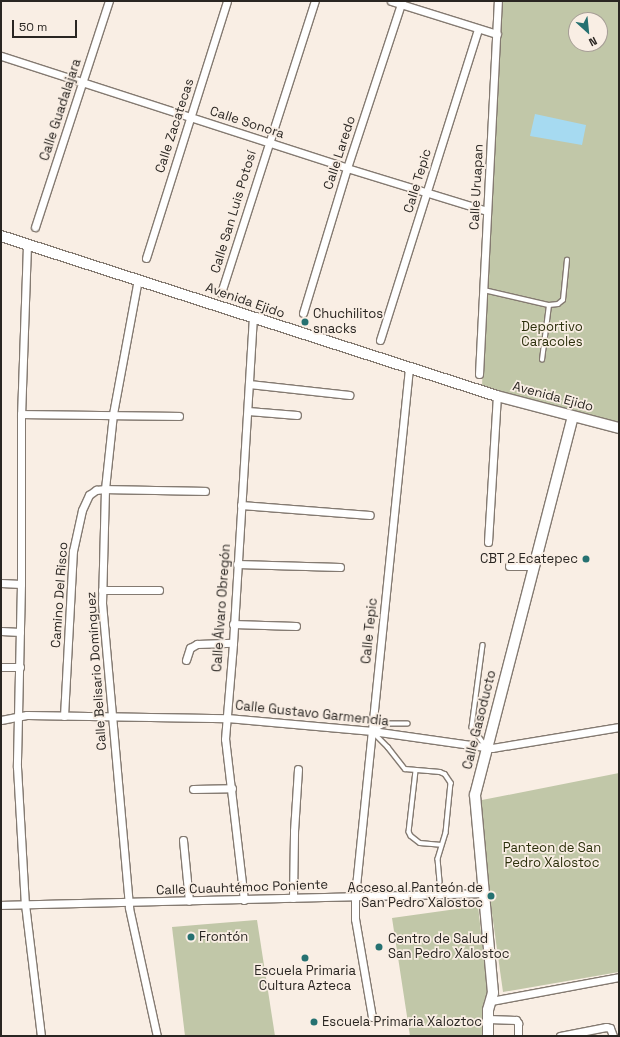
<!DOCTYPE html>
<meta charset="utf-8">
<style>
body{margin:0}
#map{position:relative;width:620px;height:1037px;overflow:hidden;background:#f9eee4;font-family:"Space Grotesk",sans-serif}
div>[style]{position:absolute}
.green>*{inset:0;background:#c1c7a8}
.water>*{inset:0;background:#a6daf1}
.roads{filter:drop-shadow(1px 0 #847a71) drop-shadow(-1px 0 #847a71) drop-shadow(0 1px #847a71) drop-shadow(0 -1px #847a71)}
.service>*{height:3.5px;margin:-1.75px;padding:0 1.75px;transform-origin:1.75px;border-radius:1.75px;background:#fff}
.minor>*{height:7px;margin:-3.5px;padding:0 3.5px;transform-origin:3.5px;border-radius:3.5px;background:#fff}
.secondary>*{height:10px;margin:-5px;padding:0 5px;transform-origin:5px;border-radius:5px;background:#fff}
.dots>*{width:11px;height:11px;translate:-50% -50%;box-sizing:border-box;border:2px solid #f9eee4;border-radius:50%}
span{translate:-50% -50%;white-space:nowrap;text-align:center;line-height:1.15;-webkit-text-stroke:3.5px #f9eee4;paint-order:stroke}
.street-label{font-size:13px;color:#2a2622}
.poi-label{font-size:13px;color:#2a2622}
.left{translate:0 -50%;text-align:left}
.right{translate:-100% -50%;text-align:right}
.park-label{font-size:13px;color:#2b2f0b}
.frame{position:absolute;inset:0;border:2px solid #2a2622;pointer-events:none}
.north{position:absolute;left:568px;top:12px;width:40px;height:40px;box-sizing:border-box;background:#f9eee4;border:1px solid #a69e96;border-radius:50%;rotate:153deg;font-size:11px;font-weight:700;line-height:16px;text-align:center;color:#2a2622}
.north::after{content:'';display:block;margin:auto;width:14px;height:18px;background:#267171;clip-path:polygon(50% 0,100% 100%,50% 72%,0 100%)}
.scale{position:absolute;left:12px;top:20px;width:65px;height:18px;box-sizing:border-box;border:2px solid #2a2622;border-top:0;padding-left:5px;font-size:12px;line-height:14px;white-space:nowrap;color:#2a2622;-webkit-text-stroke:3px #f9eee4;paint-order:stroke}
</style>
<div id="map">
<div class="green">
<div style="clip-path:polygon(evenodd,495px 1px,619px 1px,619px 426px,482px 387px,495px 1px,576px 20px,600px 20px,600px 44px,576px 44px,576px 20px)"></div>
<div style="clip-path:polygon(619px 773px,619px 972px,503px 992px,489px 892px,480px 806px,482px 800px)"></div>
<div style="clip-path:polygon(478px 906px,488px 994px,484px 1000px,486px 1036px,410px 1036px,392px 918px)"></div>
<div style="clip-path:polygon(257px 920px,275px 1036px,185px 1036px,172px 927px)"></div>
</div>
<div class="water">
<div style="clip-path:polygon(535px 114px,586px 125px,582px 145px,530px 136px)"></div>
</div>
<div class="roads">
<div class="service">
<div style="left:484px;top:290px;width:67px;rotate:13deg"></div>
<div style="left:549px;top:305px;width:9px;rotate:-6deg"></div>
<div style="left:558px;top:304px;width:6px;rotate:-39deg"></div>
<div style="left:563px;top:300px;width:40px;rotate:-84.3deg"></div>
<div style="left:542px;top:360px;width:55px;rotate:-82.7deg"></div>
<div style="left:483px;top:645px;width:83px;rotate:97.6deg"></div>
<div style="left:472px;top:727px;width:24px;rotate:54deg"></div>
<div style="left:408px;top:724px;width:21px;rotate:180deg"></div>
<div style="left:387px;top:724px;width:17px;rotate:155deg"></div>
<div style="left:372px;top:731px;width:23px;rotate:45deg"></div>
<div style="left:388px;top:747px;width:28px;rotate:52deg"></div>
<div style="left:405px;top:769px;width:35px;rotate:5deg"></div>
<div style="left:440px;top:772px;width:5px;rotate:22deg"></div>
<div style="left:445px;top:774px;width:11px;rotate:56deg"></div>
<div style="left:451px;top:783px;width:50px;rotate:95.7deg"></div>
<div style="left:446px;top:833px;width:27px;rotate:107deg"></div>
<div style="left:438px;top:859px;width:23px;rotate:85deg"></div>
<div style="left:416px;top:771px;width:61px;rotate:96.5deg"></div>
<div style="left:409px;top:832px;width:4px;rotate:63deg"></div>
<div style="left:411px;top:836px;width:11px;rotate:38deg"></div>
<div style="left:420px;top:843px;width:21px;rotate:5deg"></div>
</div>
<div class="minor">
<div style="left:391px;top:1px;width:111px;rotate:17.3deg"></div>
<div style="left:1px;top:56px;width:364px;rotate:17.9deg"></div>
<div style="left:347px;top:168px;width:146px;rotate:17.1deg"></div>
<div style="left:35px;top:227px;width:238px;rotate:-71.9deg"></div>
<div style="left:27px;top:245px;width:169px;rotate:92deg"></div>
<div style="left:21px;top:414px;width:170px;rotate:90deg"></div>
<div style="left:21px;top:584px;width:183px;rotate:91.3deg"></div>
<div style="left:17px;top:767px;width:137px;rotate:86.7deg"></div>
<div style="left:25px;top:904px;width:133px;rotate:83.1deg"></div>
<div style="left:146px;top:258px;width:269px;rotate:-72.5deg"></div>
<div style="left:138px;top:279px;width:137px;rotate:100.5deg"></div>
<div style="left:113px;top:414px;width:75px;rotate:96.1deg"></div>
<div style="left:105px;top:489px;width:114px;rotate:91.5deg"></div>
<div style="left:102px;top:603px;width:306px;rotate:84.9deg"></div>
<div style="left:129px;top:908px;width:131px;rotate:77.7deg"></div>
<div style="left:221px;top:293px;width:307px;rotate:-72.2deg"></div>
<div style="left:303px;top:313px;width:152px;rotate:-73.1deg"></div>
<div style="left:347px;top:168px;width:176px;rotate:-71.8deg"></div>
<div style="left:380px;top:340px;width:326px;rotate:-72.5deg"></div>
<div style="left:479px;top:374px;width:373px;rotate:-87.1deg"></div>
<div style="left:249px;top:384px;width:101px;rotate:6.3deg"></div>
<div style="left:248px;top:411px;width:49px;rotate:4.7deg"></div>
<div style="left:21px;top:414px;width:158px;rotate:0.7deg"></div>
<div style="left:241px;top:505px;width:129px;rotate:4.4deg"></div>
<div style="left:488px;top:542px;width:146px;rotate:-86.5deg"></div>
<div style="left:237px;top:564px;width:103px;rotate:1.7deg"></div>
<div style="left:509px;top:566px;width:24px"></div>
<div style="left:1px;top:583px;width:20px;rotate:3deg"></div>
<div style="left:102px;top:590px;width:57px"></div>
<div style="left:233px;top:624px;width:63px;rotate:1.8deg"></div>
<div style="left:1px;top:631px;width:19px;rotate:3deg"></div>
<div style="left:186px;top:660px;width:13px;rotate:-72deg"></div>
<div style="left:190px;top:648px;width:8px;rotate:-30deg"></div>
<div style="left:197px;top:644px;width:36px;rotate:-2deg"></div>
<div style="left:1px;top:667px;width:19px"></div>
<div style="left:64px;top:716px;width:165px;rotate:-86.9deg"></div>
<div style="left:73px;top:551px;width:42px;rotate:-77.6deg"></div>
<div style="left:82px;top:510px;width:17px;rotate:-65deg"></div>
<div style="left:89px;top:495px;width:9px;rotate:-36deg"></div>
<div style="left:96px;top:490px;width:9px;rotate:-6deg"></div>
<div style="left:105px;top:489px;width:100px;rotate:1.1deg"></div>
<div style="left:1px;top:720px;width:26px;rotate:-11deg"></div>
<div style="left:27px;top:715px;width:200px;rotate:0.9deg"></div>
<div style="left:227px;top:718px;width:146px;rotate:5.1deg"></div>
<div style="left:372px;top:731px;width:121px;rotate:8.1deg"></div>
<div style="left:492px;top:748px;width:129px;rotate:-9.4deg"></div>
<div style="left:193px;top:789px;width:39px;rotate:-1deg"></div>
<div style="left:183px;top:840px;width:61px;rotate:84.4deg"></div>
<div style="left:293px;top:898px;width:67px;rotate:-89.1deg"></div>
<div style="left:294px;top:831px;width:62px;rotate:-86.3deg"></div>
<div style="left:244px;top:900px;width:162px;rotate:-96.7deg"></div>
<div style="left:225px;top:739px;width:96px;rotate:-85.2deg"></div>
<div style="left:233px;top:643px;width:326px;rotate:-86.5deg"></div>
<div style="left:1px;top:905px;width:483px;rotate:-1.4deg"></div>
<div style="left:491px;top:1001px;width:130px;rotate:-10.6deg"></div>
<div style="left:372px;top:1017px;width:99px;rotate:-99.8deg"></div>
<div style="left:355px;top:919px;width:23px;rotate:-90deg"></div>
<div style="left:355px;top:896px;width:531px;rotate:-84.16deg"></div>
<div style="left:488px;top:1019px;width:28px;rotate:2deg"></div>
<div style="left:516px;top:1020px;width:4px;rotate:56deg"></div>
<div style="left:518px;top:1023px;width:13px;rotate:90deg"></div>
<div style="left:560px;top:1036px;width:47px;rotate:-11.1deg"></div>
<div style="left:606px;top:1027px;width:4px;rotate:14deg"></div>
<div style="left:610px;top:1028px;width:9px;rotate:69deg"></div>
</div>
<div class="secondary">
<div style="left:1px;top:236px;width:521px;rotate:17.88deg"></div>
<div style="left:497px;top:396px;width:126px;rotate:14.7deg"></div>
<div style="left:488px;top:1036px;width:26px;rotate:-90deg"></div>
<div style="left:488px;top:1010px;width:18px;rotate:-74deg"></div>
<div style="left:493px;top:993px;width:199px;rotate:-95.2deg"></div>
<div style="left:475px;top:795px;width:390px;rotate:-75.5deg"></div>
</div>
</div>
<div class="dots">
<div style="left:305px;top:322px;background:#267171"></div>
<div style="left:586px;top:559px;background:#267171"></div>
<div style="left:491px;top:896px;background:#267171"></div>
<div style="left:191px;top:937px;background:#267171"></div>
<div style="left:379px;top:947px;background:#267171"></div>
<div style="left:305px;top:958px;background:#267171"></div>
<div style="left:314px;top:1022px;background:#267171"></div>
</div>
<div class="street-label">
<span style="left:61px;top:110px;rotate:-72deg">Calle Guadalajara</span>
<span style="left:247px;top:123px;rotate:18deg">Calle Sonora</span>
<span style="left:175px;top:126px;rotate:-72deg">Calle Zacatecas</span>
<span style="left:340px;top:153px;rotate:-72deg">Calle Laredo</span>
<span style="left:418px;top:181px;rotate:-73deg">Calle Tepic</span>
<span style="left:477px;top:187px;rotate:-87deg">Calle Uruapan</span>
<span style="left:234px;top:212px;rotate:-73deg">Calle San Luis Potosí</span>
<span style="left:245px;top:301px;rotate:19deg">Avenida Ejido</span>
<span style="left:553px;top:397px;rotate:15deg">Avenida Ejido</span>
<span style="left:60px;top:595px;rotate:-86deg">Camino Del Risco</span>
<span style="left:222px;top:608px;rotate:-86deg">Calle Álvaro Obregón</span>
<span style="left:370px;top:631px;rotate:-84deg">Calle Tepic</span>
<span style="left:97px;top:671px;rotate:-94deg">Calle Belisario Domínguez</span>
<span style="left:312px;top:714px;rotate:6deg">Calle Gustavo Garmendia</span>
<span style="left:480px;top:720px;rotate:-76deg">Calle Gasoducto</span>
<span style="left:242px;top:888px;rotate:-2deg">Calle Cuauhtémoc Poniente</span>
</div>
<div class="poi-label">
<span class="left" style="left:313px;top:322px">Chuchilitos<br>snacks</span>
<span class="right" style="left:578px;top:559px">CBT 2 Ecatepec</span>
<span class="right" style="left:483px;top:896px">Acceso al Panteón de<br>San Pedro Xalostoc</span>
<span class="left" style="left:199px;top:937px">Frontón</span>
<span class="left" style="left:388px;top:947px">Centro de Salud<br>San Pedro Xalostoc</span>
<span style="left:305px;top:979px">Escuela Primaria<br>Cultura Azteca</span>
<span class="left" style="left:322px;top:1022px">Escuela Primaria Xaloztoc</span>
</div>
<div class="park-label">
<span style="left:552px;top:335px">Deportivo<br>Caracoles</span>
<span style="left:552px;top:856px">Panteon de San<br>Pedro Xalostoc</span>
</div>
<div class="frame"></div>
<div class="north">N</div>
<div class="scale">50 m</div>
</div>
